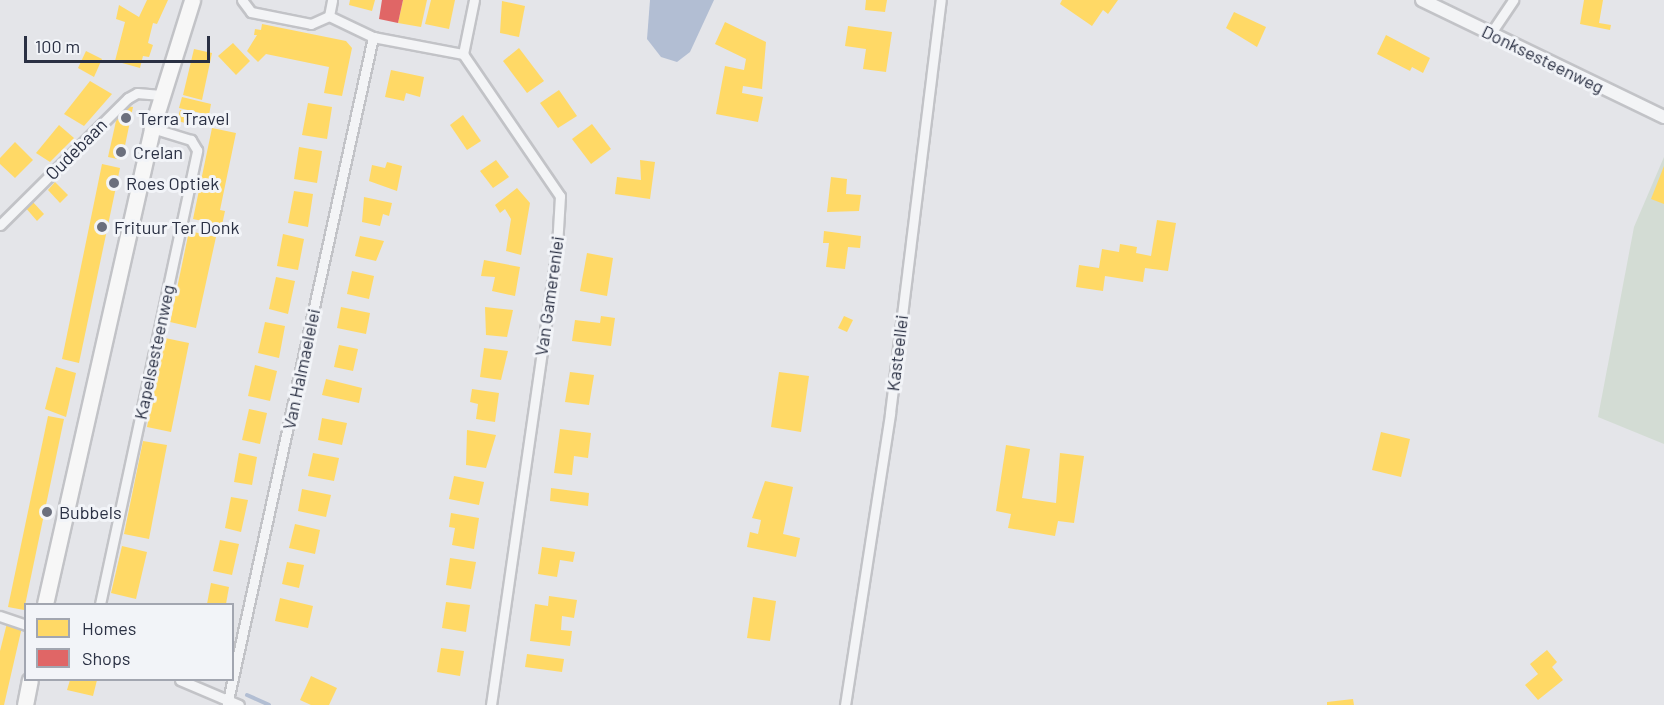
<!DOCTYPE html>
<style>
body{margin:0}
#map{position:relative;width:1664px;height:705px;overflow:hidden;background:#e4e5e9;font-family:Barlow,sans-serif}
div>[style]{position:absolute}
.green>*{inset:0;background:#d3dcd4}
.water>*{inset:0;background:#b2bed3}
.homes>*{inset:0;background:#ffd966}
.shops>*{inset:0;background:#e06666}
.stream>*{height:4px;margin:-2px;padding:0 2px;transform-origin:2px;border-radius:2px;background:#b2bed3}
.roads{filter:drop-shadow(2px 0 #c2c3c7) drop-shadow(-2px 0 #c2c3c7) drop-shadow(0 2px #c2c3c7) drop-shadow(0 -2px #c2c3c7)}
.minor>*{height:9px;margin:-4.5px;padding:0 4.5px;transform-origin:4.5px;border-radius:4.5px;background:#f3f4f6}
.tertiary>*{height:12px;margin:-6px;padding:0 6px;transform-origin:6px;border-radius:6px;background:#f3f4f6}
.primary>*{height:15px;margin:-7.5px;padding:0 7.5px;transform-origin:7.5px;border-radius:7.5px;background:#f7f7f7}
.dots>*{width:16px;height:16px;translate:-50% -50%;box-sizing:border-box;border:3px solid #f2f4f8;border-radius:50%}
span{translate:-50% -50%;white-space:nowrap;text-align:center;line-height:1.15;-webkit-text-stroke:6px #f2f4f8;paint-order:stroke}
.street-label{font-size:18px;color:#2a3043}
.poi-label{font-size:18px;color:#2a3043}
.left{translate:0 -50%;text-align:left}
.legend{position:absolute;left:24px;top:603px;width:210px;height:78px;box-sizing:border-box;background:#f2f4f8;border:2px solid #a2a6b0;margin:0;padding:8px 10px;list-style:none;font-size:18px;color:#2a3043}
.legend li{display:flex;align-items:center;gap:12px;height:30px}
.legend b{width:30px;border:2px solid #a2a6b0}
.scale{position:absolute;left:24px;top:36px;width:186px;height:27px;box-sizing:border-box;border:3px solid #2a3043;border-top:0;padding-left:8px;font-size:18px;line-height:21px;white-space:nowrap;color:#2a3043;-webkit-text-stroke:4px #f2f4f8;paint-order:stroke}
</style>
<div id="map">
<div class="green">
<div style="clip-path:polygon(1664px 157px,1664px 444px,1598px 417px,1634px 227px)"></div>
</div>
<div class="water">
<div style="clip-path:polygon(650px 0,714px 0,690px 52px,677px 62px,661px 57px,647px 39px)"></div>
</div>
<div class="homes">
<div style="clip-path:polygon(147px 0,168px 0,157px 24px,153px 23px,148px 43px,153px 45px,149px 57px,143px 56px,140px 68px,115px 61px,125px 22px,116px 19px,119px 5px,139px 17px)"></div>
<div style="clip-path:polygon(350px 0,375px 0,372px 11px,349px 5px)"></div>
<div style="clip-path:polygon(403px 0,427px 0,421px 27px,398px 23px)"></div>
<div style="clip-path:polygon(431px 0,455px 0,449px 29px,425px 24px)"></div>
<div style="clip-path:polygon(866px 0,887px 0,885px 12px,865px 10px)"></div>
<div style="clip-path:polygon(1062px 0,1118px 0,1108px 14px,1103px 10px,1092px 26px,1060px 4px)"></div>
<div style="clip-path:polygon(1584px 0,1603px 0,1599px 23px,1611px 25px,1610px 30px,1580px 24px)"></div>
<div style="clip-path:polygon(502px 1px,525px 6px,519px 37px,500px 33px)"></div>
<div style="clip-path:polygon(1234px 12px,1266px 27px,1257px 47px,1226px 28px)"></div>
<div style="clip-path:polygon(725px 22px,766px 42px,762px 89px,743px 86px,742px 93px,763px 97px,758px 122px,716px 114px,725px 66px,744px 70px,746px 59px,715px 44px)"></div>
<div style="clip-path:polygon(262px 24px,346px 41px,352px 48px,342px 96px,324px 93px,329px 67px,266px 54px,258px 62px,247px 51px,257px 35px,254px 35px,255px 29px,261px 30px)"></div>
<div style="clip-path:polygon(848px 26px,892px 32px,886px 72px,863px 69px,866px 49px,845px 46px)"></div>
<div style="clip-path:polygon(1386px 35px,1430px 58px,1423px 73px,1412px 67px,1410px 71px,1377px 54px)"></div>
<div style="clip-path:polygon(233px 43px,250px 61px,236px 75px,218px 56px)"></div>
<div style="clip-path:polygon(519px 48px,544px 81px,527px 93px,503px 61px)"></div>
<div style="clip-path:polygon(194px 49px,212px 53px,202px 100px,183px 95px)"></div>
<div style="clip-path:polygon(86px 51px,102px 59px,94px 77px,78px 68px)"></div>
<div style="clip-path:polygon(391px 70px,424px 77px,420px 97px,406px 93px,404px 101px,385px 97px)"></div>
<div style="clip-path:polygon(90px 81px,112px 94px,84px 126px,64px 114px)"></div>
<div style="clip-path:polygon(559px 90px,577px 116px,558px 128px,540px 103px)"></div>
<div style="clip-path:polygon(182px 97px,211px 104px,209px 115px,179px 108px)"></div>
<div style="clip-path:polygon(308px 103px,332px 107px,327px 139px,302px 135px)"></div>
<div style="clip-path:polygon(126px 106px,133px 107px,122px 160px,108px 157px,116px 121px)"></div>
<div style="clip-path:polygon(180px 110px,209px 118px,207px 128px,177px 121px)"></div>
<div style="clip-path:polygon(463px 115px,481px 141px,467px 150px,450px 125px)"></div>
<div style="clip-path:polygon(592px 124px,611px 149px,591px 164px,572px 139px)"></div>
<div style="clip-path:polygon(59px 125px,74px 138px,50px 162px,36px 153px)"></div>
<div style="clip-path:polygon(212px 128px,236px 133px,220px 210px,225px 211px,222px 225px,193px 219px)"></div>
<div style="clip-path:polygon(15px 142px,33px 160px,15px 178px,0 164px,0 158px)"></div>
<div style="clip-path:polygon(299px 147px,322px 151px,317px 183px,294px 179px)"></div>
<div style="clip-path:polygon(496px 160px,509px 177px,493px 188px,480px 171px)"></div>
<div style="clip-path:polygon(640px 160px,655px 162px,650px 199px,615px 194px,617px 177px,641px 180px)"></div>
<div style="clip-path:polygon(387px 162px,402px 166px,397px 191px,369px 181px,372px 165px,385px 168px)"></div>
<div style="clip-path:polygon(102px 164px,120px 168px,79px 363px,62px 359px)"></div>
<div style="clip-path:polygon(1664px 166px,1664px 204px,1651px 199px)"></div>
<div style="clip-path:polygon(831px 177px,847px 179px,846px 194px,861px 195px,859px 211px,827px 212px)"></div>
<div style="clip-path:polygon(55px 182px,68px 195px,60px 203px,48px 190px)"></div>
<div style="clip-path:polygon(517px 188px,530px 203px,521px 255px,506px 251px,511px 219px,505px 209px,500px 213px,495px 205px)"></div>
<div style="clip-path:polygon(294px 191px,313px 194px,308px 227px,288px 223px)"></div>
<div style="clip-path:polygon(364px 197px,392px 203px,389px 216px,383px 214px,380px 226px,362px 222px)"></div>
<div style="clip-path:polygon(32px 201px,44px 214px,37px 221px,25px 207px)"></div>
<div style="clip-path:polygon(1157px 220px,1176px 223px,1168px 271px,1145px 268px,1143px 282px,1105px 276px,1103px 291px,1076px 287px,1079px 265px,1099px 268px,1102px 249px,1119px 252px,1120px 244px,1137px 247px,1136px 253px,1151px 256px)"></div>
<div style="clip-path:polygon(189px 231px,216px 237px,196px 328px,170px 322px)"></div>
<div style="clip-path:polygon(824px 231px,861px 236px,860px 248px,848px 247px,845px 269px,826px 267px,829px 243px,823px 243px)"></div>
<div style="clip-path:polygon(283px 234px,304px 239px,298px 270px,277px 266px)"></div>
<div style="clip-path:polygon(360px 236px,384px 241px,376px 261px,355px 256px)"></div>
<div style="clip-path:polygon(587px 253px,613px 258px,607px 296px,580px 291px)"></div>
<div style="clip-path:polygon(484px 260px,520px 267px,515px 296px,492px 291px,495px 277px,481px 276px)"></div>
<div style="clip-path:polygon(352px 271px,374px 276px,369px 299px,347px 294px)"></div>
<div style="clip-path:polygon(276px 277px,295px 281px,288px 314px,269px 309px)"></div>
<div style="clip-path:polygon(341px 307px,370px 313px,366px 334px,337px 328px)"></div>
<div style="clip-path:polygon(485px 307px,513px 310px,507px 337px,486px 335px)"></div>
<div style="clip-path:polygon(601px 316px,615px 318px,611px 346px,572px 341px,575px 320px,600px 323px)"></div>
<div style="clip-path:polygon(844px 316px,853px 320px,847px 332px,838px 328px)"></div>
<div style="clip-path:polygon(265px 322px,285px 326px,279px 358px,258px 353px)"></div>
<div style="clip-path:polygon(165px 338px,189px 343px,171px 432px,147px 427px)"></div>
<div style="clip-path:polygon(339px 345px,358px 349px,353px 371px,334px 367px)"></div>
<div style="clip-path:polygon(484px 348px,508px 351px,501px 380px,480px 377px)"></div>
<div style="clip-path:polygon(255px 365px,277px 371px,270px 401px,248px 396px)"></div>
<div style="clip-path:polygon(56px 367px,76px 373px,66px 417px,45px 409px)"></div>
<div style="clip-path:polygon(570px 372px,594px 375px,589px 405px,565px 402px)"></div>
<div style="clip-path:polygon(779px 372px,809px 376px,801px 432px,771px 427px)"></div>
<div style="clip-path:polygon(326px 379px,362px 388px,359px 403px,322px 395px)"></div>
<div style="clip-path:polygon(472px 389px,499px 393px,495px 422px,476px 419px,478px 404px,470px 402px)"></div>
<div style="clip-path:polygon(249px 409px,267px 413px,260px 444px,242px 440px)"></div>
<div style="clip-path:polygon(48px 416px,64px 419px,24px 610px,8px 607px)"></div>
<div style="clip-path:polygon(322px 418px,347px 423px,342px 445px,318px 440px)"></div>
<div style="clip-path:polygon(560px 429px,591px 433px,588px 458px,574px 456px,572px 475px,554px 473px)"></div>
<div style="clip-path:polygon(467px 430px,496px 435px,486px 468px,466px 465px)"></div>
<div style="clip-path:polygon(1381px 432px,1410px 439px,1401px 477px,1372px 470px)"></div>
<div style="clip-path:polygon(143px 441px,167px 445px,149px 539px,124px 534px)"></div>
<div style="clip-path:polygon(1006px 445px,1030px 449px,1022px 498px,1056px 503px,1060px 453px,1084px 456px,1074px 523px,1058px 521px,1055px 536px,1008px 528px,1011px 514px,996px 511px)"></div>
<div style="clip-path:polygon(239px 453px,257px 457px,252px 485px,234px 482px)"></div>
<div style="clip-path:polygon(313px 453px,339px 458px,334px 481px,308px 476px)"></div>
<div style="clip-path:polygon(454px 476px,484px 482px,479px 505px,449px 499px)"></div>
<div style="clip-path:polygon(765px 481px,793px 487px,783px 534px,800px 538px,796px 557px,747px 547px,750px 532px,758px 534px,761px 520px,752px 518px)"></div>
<div style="clip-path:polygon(551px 488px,589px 493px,588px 506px,550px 501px)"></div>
<div style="clip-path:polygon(302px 489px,331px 495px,326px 517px,298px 511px)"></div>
<div style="clip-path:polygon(231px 497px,248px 500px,241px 532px,225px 528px)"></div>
<div style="clip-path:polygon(451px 513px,479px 518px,474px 549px,452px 545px,455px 528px,449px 527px)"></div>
<div style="clip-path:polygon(295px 524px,320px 530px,315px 554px,289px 548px)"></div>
<div style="clip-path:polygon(220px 540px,239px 544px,232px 575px,213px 571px)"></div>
<div style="clip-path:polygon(122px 546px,147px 552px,136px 599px,111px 593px)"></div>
<div style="clip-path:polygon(542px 547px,575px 552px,573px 562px,560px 560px,557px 577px,538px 574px)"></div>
<div style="clip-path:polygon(450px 558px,476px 562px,471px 589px,446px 585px)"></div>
<div style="clip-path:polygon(287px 562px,304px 565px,299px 588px,282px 584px)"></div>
<div style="clip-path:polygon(211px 583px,229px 587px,226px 604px,207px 604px)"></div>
<div style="clip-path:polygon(549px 596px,577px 600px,574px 618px,562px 616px,561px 630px,572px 631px,570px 646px,530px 641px,535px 604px,548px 606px)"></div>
<div style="clip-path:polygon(753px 597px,776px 601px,770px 641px,747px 638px)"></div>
<div style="clip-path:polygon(280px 598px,313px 606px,308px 628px,275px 621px)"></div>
<div style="clip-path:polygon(446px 602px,470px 605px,466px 632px,442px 628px)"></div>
<div style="clip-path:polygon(7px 623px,22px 627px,4px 705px,0 705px,0 651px)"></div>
<div style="clip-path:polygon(441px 648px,464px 651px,460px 676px,437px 672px)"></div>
<div style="clip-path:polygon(1547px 650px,1557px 662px,1552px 667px,1563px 680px,1538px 700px,1525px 685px,1538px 674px,1530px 664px)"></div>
<div style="clip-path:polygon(527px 654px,564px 659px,562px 672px,525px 667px)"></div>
<div style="clip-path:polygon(311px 676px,337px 688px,329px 705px,311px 705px,300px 700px)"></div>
<div style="clip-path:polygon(70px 680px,97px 680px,93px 696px,67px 690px)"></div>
<div style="clip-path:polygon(1353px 699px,1354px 705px,1327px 705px,1327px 702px)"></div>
</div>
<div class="shops">
<div style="clip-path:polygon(382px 0,403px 0,398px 23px,379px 19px)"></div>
</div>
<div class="stream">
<div style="left:247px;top:695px;width:24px;rotate:24deg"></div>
</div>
<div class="roads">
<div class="minor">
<div style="left:242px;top:0;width:15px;rotate:53deg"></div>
<div style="left:251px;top:12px;width:61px;rotate:11.3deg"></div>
<div style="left:311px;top:24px;width:20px;rotate:-24deg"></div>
<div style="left:329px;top:16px;width:49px;rotate:25.5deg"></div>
<div style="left:373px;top:37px;width:92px;rotate:10.7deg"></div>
<div style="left:463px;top:54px;width:172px;rotate:55.7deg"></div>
<div style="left:560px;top:196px;width:51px;rotate:93.4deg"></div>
<div style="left:557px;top:247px;width:463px;rotate:98.2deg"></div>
<div style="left:329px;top:16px;width:16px;rotate:-79deg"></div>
<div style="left:1491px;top:33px;width:40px;rotate:-56deg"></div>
<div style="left:463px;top:54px;width:55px;rotate:-78.5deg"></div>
<div style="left:0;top:225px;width:180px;rotate:-44.8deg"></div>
<div style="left:128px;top:98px;width:10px;rotate:-29deg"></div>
<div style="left:137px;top:93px;width:24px;rotate:5deg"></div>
<div style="left:100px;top:604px;width:464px;rotate:-77.9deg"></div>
<div style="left:197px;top:150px;width:12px;rotate:-121deg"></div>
<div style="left:191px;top:140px;width:41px;rotate:-162.9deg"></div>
<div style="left:0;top:616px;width:28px;rotate:19deg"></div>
<div style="left:180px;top:680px;width:64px;rotate:23deg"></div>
<div style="left:227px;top:705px;width:684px;rotate:-77.67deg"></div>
<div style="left:845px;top:705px;width:295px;rotate:-81.2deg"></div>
<div style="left:890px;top:413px;width:416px;rotate:-83deg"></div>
</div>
<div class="tertiary">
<div style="left:1422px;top:0;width:269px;rotate:25.8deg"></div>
</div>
<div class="primary">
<div style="left:45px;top:604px;width:488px;rotate:-77.3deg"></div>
<div style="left:152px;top:128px;width:134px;rotate:-72.6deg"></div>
<div style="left:25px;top:705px;width:25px;rotate:-79deg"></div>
</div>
</div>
<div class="dots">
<div style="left:126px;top:118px;background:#6b6f7d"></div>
<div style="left:121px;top:152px;background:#6b6f7d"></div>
<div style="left:114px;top:183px;background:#6b6f7d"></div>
<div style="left:102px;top:227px;background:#6b6f7d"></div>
<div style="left:47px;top:512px;background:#6b6f7d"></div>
</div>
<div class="street-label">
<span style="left:1543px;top:59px;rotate:26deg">Donksesteenweg</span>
<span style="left:76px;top:149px;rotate:-45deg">Oudebaan</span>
<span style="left:549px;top:296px;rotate:-82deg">Van Gamerenlei</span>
<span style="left:154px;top:352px;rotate:-78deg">Kapelsesteenweg</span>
<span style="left:897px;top:353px;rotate:-83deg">Kasteellei</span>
<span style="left:301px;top:369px;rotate:-78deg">Van Halmaelelei</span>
</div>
<div class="poi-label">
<span class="left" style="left:138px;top:118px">Terra Travel</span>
<span class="left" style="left:133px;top:152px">Crelan</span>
<span class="left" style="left:126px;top:183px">Roes Optiek</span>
<span class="left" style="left:114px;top:227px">Frituur Ter Donk</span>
<span class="left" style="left:59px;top:512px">Bubbels</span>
</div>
<ul class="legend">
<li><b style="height:16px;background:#ffd966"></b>Homes</li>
<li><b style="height:16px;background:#e06666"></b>Shops</li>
</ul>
<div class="scale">100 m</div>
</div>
